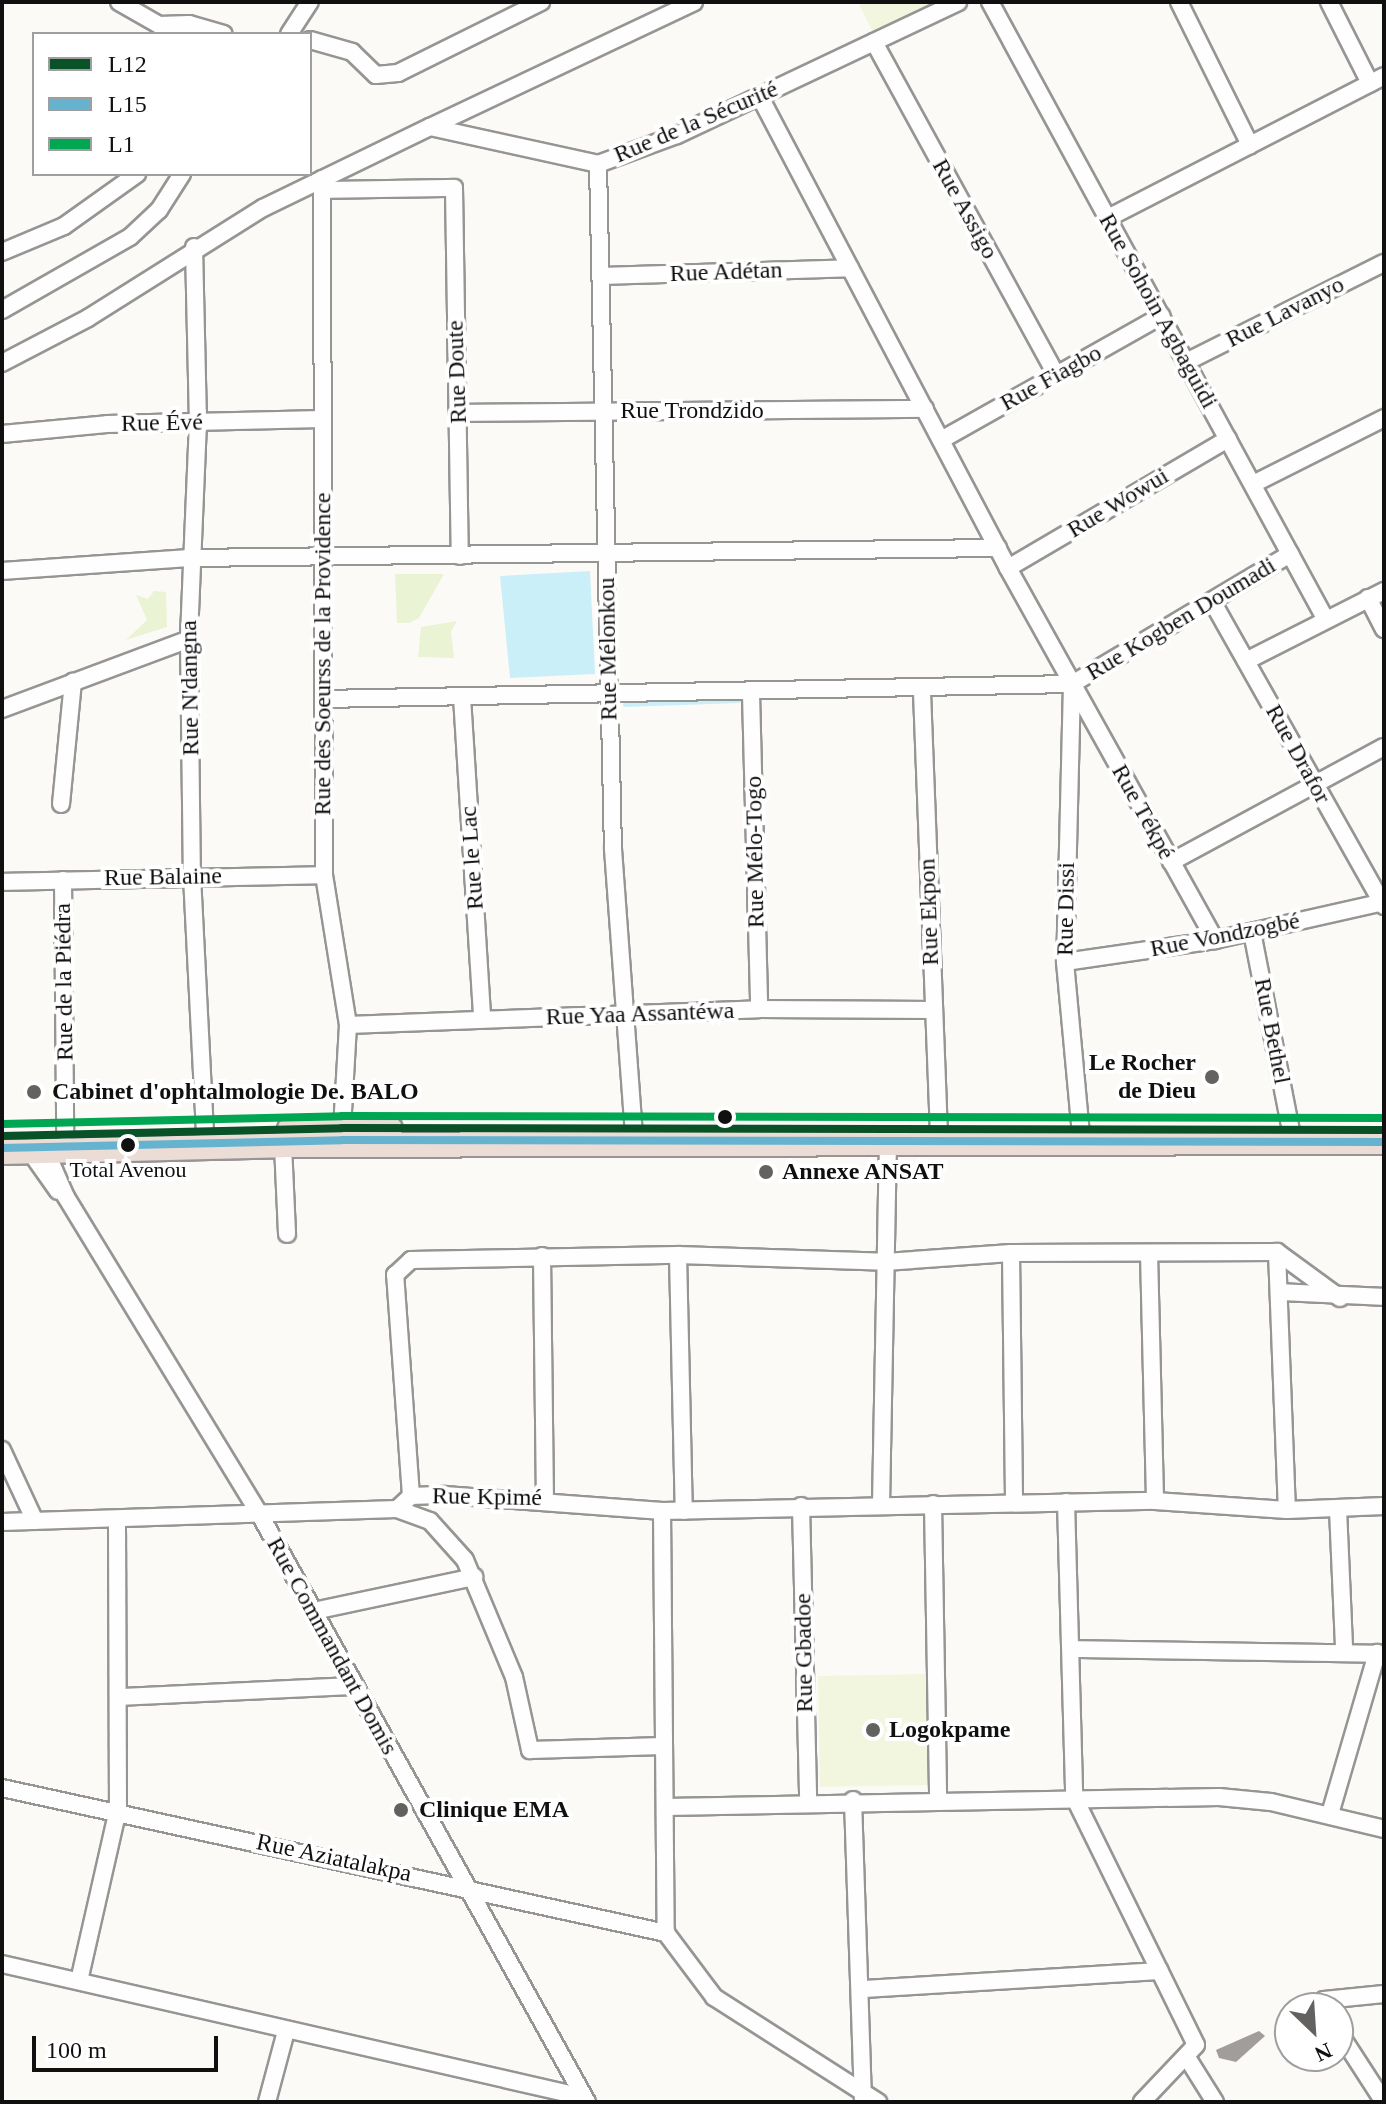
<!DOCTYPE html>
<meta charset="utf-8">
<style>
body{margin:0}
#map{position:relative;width:1386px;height:2104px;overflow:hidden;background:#fcfaf6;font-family:Georgia,serif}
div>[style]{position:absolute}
.green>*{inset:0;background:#eaf3d4}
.pitch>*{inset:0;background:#f3f6de}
.water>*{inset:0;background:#caeff9}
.stream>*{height:4px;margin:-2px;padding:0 2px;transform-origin:2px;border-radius:2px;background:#caeff9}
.building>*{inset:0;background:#a09d9b}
.roads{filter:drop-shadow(2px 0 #969594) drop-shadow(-2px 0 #969594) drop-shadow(0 2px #969594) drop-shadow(0 -2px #969594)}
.minor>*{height:16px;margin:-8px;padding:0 8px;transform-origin:8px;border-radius:8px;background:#fffefe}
.highway>*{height:24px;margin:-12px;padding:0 12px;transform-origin:12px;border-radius:12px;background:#ebdcd6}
.bus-1>*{height:8px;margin:-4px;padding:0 4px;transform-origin:4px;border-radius:4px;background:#095228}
.bus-2>*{height:8px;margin:-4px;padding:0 4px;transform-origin:4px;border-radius:4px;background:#65b3cf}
.bus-3>*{height:8px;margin:-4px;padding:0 4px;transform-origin:4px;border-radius:4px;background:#00a651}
.dots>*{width:22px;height:22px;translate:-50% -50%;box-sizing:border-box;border:4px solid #fff;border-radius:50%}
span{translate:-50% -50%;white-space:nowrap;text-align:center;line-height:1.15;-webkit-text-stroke:8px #fff;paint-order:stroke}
.bus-label{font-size:22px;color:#101010}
.street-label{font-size:24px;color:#101010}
.poi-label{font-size:24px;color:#101010;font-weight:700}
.right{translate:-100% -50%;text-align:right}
.left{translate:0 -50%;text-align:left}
.frame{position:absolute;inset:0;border:4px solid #101010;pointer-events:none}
.legend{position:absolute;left:32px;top:32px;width:280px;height:144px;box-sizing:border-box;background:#fff;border:2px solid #9f9f9f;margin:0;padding:10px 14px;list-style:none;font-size:24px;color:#101010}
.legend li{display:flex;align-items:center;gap:16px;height:40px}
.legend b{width:40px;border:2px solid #9f9f9f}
.north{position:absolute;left:1274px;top:1992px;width:80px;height:80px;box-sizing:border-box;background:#fff;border:2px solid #9f9f9f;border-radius:50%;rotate:155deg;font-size:22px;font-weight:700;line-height:32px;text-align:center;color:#101010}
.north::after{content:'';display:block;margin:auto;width:28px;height:36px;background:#636260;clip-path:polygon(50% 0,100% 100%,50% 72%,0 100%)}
.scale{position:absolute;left:32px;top:2036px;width:186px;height:36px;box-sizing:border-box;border:4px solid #101010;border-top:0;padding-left:10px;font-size:24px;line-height:28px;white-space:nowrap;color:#101010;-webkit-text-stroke:6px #fff;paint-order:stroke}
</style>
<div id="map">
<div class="green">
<div style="clip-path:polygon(395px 574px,444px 574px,419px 618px,409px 623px,397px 623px)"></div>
<div style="clip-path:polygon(154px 591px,166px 592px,167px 627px,126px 640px,147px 620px,136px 595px,148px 599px)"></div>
<div style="clip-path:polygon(457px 621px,451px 631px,454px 658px,418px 657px,421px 627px)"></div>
</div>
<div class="pitch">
<div style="clip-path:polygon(858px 2px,948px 2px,875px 37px)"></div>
<div style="clip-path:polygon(927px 1674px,929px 1785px,820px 1787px,818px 1676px)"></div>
</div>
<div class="water">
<div style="clip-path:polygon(590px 571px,595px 674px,510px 678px,500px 576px)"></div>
</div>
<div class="stream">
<div style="left:625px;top:705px;width:114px;rotate:-2deg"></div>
</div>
<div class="building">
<div style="clip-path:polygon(1259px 2031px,1265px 2036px,1236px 2062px,1219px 2058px,1216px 2050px)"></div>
</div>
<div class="roads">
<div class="minor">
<div style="left:119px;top:2px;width:46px;rotate:29.9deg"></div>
<div style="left:159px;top:25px;width:30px;rotate:-2deg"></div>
<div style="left:189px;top:24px;width:36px;rotate:16deg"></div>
<div style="left:990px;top:2px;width:703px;rotate:61.47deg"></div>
<div style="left:1179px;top:2px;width:160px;rotate:63.6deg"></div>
<div style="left:1329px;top:2px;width:91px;rotate:63.2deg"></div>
<div style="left:289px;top:34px;width:38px;rotate:-57deg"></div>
<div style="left:310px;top:40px;width:44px;rotate:15.9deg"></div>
<div style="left:352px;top:52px;width:33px;rotate:44deg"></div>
<div style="left:376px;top:75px;width:22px;rotate:-5deg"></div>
<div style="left:398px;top:73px;width:160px;rotate:-26.4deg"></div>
<div style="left:874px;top:42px;width:379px;rotate:61.3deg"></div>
<div style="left:760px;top:97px;width:532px;rotate:62.23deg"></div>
<div style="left:1008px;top:568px;width:426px;rotate:60.9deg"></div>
<div style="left:430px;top:127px;width:292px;rotate:-25.3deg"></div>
<div style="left:598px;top:164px;width:685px;rotate:88.75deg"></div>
<div style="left:613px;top:849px;width:285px;rotate:85.8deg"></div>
<div style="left:322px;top:179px;width:696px;rotate:89.84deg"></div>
<div style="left:324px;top:875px;width:152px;rotate:80.9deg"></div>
<div style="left:348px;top:1025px;width:103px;rotate:93.3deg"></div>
<div style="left:322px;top:190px;width:132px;rotate:-0.9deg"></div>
<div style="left:454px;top:188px;width:368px;rotate:89.1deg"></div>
<div style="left:1108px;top:218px;width:310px;rotate:-27.2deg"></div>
<div style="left:194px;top:247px;width:175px;rotate:88.7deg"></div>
<div style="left:198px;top:422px;width:217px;rotate:92.4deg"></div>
<div style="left:189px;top:639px;width:237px;rotate:89.3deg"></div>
<div style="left:192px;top:876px;width:254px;rotate:87.1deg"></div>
<div style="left:2px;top:252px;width:67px;rotate:-22.8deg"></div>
<div style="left:64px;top:226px;width:90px;rotate:-35.5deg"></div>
<div style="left:601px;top:276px;width:249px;rotate:-1.8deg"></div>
<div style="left:2px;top:310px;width:147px;rotate:-29.7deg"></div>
<div style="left:130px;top:237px;width:40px;rotate:-43deg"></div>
<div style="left:159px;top:210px;width:43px;rotate:-57.4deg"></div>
<div style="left:1186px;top:362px;width:221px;rotate:-26.6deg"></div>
<div style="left:2px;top:363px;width:97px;rotate:-27.6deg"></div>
<div style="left:88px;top:318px;width:207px;rotate:-32.2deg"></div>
<div style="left:263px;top:208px;width:186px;rotate:-25.9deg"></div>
<div style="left:430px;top:127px;width:172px;rotate:12.4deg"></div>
<div style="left:598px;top:164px;width:84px;rotate:-20.2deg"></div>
<div style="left:677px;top:135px;width:311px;rotate:-25.3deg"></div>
<div style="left:459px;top:413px;width:466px;rotate:-0.5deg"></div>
<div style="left:2px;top:434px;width:105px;rotate:-5.4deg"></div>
<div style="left:107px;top:424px;width:215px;rotate:-1.3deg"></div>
<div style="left:941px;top:440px;width:253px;rotate:-29.4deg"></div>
<div style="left:1253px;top:484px;width:147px;rotate:-26.7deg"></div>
<div style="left:1008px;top:568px;width:255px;rotate:-30.4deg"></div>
<div style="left:2px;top:571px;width:187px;rotate:-4deg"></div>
<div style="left:189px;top:558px;width:809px;rotate:-0.71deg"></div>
<div style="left:1368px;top:598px;width:35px;rotate:63deg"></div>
<div style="left:1212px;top:601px;width:350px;rotate:60.6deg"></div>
<div style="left:1246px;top:661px;width:155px;rotate:-26.9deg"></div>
<div style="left:1072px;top:684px;width:278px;rotate:91.4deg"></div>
<div style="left:1065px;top:962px;width:172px;rotate:84.7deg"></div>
<div style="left:922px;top:692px;width:440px;rotate:87.8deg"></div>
<div style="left:751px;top:694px;width:315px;rotate:88.5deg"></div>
<div style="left:462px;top:697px;width:323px;rotate:86.4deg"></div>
<div style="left:323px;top:699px;width:749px;rotate:-1.15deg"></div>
<div style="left:1072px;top:684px;width:254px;rotate:-30.8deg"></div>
<div style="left:2px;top:709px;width:200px;rotate:-20.5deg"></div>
<div style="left:61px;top:804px;width:123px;rotate:-84.4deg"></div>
<div style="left:1171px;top:862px;width:242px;rotate:-28.4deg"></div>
<div style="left:63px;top:880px;width:253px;rotate:89.5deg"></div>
<div style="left:2px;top:882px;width:322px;rotate:-1.2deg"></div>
<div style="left:1252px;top:932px;width:202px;rotate:78.9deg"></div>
<div style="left:1065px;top:962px;width:152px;rotate:-8.3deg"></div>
<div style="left:1215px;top:940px;width:173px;rotate:-12.7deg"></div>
<div style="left:348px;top:1025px;width:411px;rotate:-2.2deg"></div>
<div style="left:759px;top:1009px;width:173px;rotate:0.3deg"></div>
<div style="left:283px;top:1145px;width:89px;rotate:87.4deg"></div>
<div style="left:45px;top:1149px;width:52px;rotate:66.4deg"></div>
<div style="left:66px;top:1197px;width:370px;rotate:58.6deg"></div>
<div style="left:259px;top:1513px;width:674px;rotate:60.89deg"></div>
<div style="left:29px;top:1150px;width:50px;rotate:54.7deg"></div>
<div style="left:1277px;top:1252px;width:258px;rotate:87.8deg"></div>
<div style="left:1011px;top:1253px;width:250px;rotate:89.3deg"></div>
<div style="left:1149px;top:1253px;width:248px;rotate:88.6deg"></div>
<div style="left:678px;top:1255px;width:256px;rotate:88.7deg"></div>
<div style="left:542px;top:1256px;width:242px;rotate:89.3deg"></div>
<div style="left:1279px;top:1292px;width:105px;rotate:2.7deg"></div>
<div style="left:2px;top:1450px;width:78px;rotate:65.1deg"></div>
<div style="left:411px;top:1496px;width:222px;rotate:-94.1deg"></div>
<div style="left:395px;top:1275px;width:22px;rotate:-43deg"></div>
<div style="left:411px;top:1260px;width:267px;rotate:-1.1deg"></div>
<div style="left:678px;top:1255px;width:207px;rotate:1.9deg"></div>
<div style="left:885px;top:1262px;width:126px;rotate:-4.1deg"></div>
<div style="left:1011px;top:1253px;width:266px;rotate:-0.2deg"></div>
<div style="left:1277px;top:1252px;width:78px;rotate:36.1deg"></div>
<div style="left:1066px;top:1502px;width:295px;rotate:88.4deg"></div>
<div style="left:1074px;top:1797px;width:276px;rotate:63.8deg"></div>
<div style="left:1196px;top:2045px;width:79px;rotate:133.5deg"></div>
<div style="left:933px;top:1504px;width:294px;rotate:89deg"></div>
<div style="left:881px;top:1505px;width:357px;rotate:-88.9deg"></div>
<div style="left:801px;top:1506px;width:294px;rotate:88.6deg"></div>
<div style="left:397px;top:1509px;width:35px;rotate:20deg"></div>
<div style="left:430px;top:1521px;width:52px;rotate:48.1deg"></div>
<div style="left:465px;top:1560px;width:127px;rotate:67.3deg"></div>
<div style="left:514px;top:1677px;width:75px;rotate:77.6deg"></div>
<div style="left:530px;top:1750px;width:133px;rotate:-1.7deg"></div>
<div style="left:1338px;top:1509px;width:140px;rotate:87.5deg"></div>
<div style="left:662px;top:1511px;width:422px;rotate:89.5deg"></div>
<div style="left:666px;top:1933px;width:80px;rotate:53.1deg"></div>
<div style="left:714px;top:1997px;width:195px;rotate:32.6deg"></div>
<div style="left:2px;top:1522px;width:395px;rotate:-1.9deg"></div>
<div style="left:397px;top:1509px;width:19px;rotate:-43deg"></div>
<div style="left:411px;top:1496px;width:34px;rotate:-2deg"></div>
<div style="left:445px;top:1495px;width:218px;rotate:4.2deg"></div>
<div style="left:662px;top:1511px;width:493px;rotate:-1.2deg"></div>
<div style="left:1155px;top:1501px;width:132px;rotate:3.9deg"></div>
<div style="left:1287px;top:1510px;width:97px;rotate:-2.4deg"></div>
<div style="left:314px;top:1611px;width:164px;rotate:-12deg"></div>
<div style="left:1072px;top:1649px;width:312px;rotate:0.9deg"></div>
<div style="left:120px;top:1697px;width:235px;rotate:-2.7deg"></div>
<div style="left:2px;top:1788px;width:680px;rotate:12.32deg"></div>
<div style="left:853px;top:1800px;width:302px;rotate:88.1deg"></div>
<div style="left:666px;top:1807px;width:553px;rotate:-1.04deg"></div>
<div style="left:1219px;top:1797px;width:52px;rotate:5.5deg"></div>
<div style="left:1271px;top:1802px;width:116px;rotate:13.4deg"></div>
<div style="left:1330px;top:1814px;width:168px;rotate:-73.7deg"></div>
<div style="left:2px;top:1964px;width:596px;rotate:12.89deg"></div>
<div style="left:79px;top:1981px;width:175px;rotate:-77.2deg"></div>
<div style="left:118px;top:1810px;width:289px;rotate:-90.2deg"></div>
<div style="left:864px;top:1989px;width:296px;rotate:-3.5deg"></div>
<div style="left:1328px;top:2008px;width:9px;rotate:-117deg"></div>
<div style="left:1324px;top:2000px;width:60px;rotate:-5.7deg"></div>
<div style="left:1338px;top:2031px;width:85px;rotate:57.1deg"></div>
<div style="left:1188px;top:2059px;width:51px;rotate:57.9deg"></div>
<div style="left:267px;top:2102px;width:73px;rotate:-75deg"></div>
</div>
<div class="highway">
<div style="left:290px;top:1129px;width:100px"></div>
<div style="left:2px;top:1152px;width:281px;rotate:-1.4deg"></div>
<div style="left:283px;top:1145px;width:1101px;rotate:-0.16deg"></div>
</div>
</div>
<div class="bus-1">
<div style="left:2px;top:1136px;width:340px;rotate:-1.3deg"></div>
<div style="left:342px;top:1128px;width:1042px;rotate:0.11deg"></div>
</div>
<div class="bus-2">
<div style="left:2px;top:1148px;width:340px;rotate:-1.3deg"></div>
<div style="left:342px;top:1140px;width:1042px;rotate:0.11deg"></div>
</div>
<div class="bus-3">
<div style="left:2px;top:1124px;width:340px;rotate:-1.3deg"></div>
<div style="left:342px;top:1116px;width:1042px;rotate:0.11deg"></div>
</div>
<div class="dots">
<div style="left:1212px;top:1077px;background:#636260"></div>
<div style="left:34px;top:1092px;background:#636260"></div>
<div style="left:725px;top:1117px;background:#101010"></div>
<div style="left:128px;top:1145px;background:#101010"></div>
<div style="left:766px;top:1172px;background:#636260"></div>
<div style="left:873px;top:1730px;background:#636260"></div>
<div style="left:401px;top:1810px;background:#636260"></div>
</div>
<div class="bus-label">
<span style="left:128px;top:1170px">Total Avenou</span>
</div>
<div class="street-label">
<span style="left:696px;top:122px;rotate:-23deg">Rue de la Sécurité</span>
<span style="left:965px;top:209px;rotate:61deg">Rue Assigo</span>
<span style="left:726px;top:272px;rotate:-2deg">Rue Adétan</span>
<span style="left:1158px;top:311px;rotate:61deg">Rue Sohoin Agbaguidi</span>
<span style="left:1285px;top:312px;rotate:-27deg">Rue Lavanyo</span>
<span style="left:457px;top:372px;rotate:-92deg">Rue Doute</span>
<span style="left:1051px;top:378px;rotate:-29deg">Rue Fiagbo</span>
<span style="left:692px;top:411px">Rue Trondzido</span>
<span style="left:162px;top:423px;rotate:-1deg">Rue Évé</span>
<span style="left:1118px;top:503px;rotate:-31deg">Rue Wowui</span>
<span style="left:1181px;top:619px;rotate:-31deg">Rue Kogben Doumadi</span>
<span style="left:608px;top:649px;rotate:-91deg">Rue Mélonkou</span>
<span style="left:323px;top:654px;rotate:-90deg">Rue des Soeurss de la Providence</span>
<span style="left:190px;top:688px;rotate:-91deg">Rue N'dangna</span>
<span style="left:1298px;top:754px;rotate:61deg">Rue Drafor</span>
<span style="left:1143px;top:812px;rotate:61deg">Rue Tékpé</span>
<span style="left:755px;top:852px;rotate:-91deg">Rue Mélo-Togo</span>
<span style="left:472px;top:858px;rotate:-94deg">Rue le Lac</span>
<span style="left:163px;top:877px;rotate:-1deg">Rue Balaine</span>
<span style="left:1066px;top:909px;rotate:-89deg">Rue Dissi</span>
<span style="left:929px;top:912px;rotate:-92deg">Rue Ekpon</span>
<span style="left:1225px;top:935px;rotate:-11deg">Rue Vondzogbé</span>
<span style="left:64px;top:982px;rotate:-91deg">Rue de la Piédra</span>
<span style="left:640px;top:1014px;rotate:-2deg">Rue Yaa Assantéwa</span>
<span style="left:1272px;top:1031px;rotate:79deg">Rue Bethel</span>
<span style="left:487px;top:1497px;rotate:1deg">Rue Kpimé</span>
<span style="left:332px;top:1646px;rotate:61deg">Rue Commandant Domis</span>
<span style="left:804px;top:1653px;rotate:-91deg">Rue Gbadoe</span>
<span style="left:334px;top:1858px;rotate:12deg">Rue Aziatalakpa</span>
</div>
<div class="poi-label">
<span class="right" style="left:1196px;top:1077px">Le Rocher<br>de Dieu</span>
<span class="left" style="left:52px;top:1092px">Cabinet d'ophtalmologie De. BALO</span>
<span class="left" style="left:782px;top:1172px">Annexe ANSAT</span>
<span class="left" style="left:889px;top:1730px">Logokpame</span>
<span class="left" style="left:419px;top:1810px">Clinique EMA</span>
</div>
<div class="frame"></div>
<ul class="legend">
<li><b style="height:10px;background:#095228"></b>L12</li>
<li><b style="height:10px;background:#65b3cf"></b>L15</li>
<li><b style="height:10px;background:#00a651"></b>L1</li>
</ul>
<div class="north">N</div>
<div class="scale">100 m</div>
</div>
